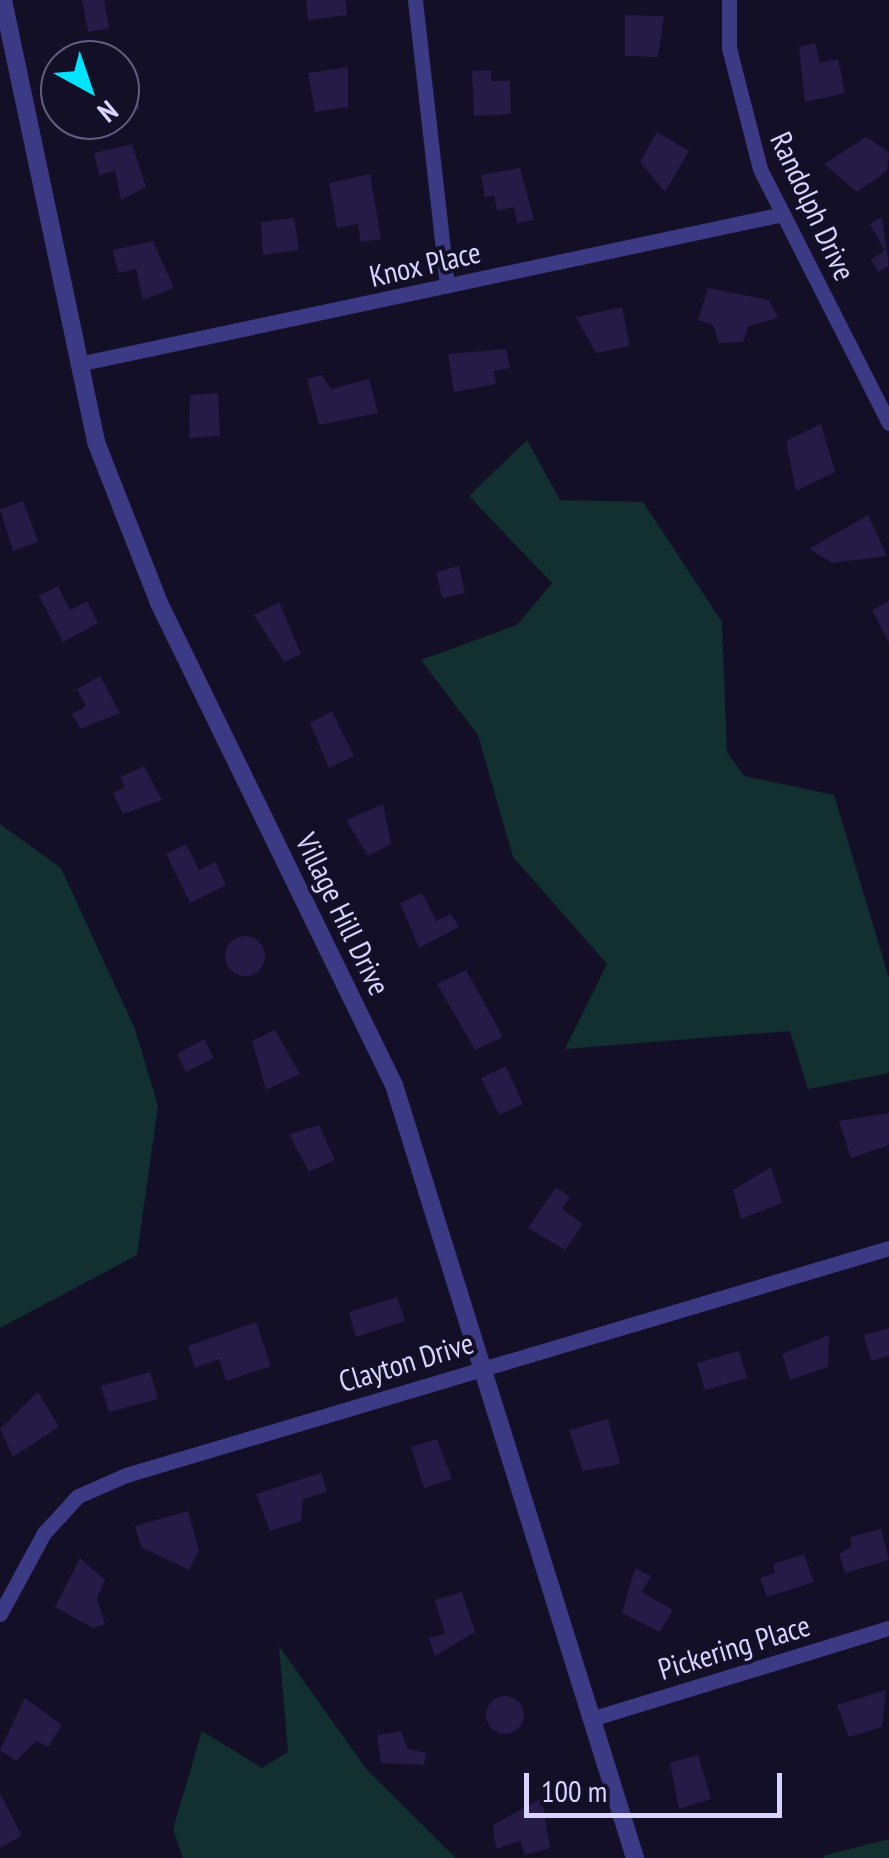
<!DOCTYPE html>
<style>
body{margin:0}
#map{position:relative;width:889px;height:1858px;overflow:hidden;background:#130f26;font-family:"PT Sans Narrow",sans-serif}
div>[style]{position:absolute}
.green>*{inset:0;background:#12302f}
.building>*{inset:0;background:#241b47}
.round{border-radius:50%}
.minor>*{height:15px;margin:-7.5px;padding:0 7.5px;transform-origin:7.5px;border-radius:7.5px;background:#3d3a85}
.tertiary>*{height:18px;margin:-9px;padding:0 9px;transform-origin:9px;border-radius:9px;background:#3d3a85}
span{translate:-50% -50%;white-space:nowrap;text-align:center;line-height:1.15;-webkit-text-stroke:8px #130f26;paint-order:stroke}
.street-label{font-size:30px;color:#d9d4ff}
.north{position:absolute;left:40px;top:40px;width:100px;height:100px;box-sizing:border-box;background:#130f26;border:2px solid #625e7d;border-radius:50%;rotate:140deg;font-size:28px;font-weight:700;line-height:40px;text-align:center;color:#d9d4ff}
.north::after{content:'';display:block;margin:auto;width:35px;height:45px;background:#00e5ff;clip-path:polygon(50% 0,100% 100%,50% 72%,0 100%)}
.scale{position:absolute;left:524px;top:1773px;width:258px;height:45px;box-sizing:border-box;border:5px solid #d9d4ff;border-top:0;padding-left:12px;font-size:30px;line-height:35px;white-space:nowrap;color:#d9d4ff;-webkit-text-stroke:8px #130f26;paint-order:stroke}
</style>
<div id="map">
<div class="green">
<div style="clip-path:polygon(527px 440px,560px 500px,643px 502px,722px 622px,727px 752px,744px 776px,834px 795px,889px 978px,889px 1073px,808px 1089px,790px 1031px,565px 1049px,607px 964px,513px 857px,478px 735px,421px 660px,517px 625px,552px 583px,469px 496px)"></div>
<div style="clip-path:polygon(0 824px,61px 868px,135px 1029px,158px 1106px,137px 1255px,0 1328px)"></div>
<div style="clip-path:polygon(279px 1646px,367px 1770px,456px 1858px,183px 1858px,173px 1829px,202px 1731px,262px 1768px,288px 1752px)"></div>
<div style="clip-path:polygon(889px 1839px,889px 1858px,822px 1858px,826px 1855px)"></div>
</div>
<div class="building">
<div style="clip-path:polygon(82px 0,104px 0,109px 28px,88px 32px)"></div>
<div style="clip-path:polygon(306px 0,345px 0,347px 15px,308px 20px)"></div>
<div style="clip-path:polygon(625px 15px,664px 16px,658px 57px,625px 56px)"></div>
<div style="clip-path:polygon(815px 43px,820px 63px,838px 59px,845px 93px,805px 102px,799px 47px)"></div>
<div style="clip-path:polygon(348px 67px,348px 107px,315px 112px,308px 73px)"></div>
<div style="clip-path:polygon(491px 70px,491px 81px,510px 81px,511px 114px,474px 116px,472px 71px)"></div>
<div style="clip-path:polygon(136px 92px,140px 109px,120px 114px,120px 96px)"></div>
<div style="clip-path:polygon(657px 132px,689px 151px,665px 192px,640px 162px)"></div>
<div style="clip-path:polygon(866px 137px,889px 152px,887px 171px,857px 192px,824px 164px)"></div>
<div style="clip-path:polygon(132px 144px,146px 187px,121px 200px,115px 171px,99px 175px,94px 153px)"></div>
<div style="clip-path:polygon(520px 168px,534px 220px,517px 223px,514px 207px,497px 211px,494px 195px,485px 197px,481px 175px)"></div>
<div style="clip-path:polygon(370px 174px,381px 239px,361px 242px,358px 224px,337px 228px,329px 183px)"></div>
<div style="clip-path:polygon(882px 217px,889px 266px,878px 272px,871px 259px,885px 251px,870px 224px)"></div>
<div style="clip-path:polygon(294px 218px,299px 250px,263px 255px,261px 222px)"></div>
<div style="clip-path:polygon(153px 241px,174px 288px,143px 300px,136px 269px,118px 273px,113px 250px)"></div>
<div style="clip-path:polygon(708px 288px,769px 300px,778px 318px,749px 326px,743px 342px,719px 343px,713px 325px,698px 320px)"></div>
<div style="clip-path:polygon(622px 307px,630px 346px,596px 353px,576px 317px)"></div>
<div style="clip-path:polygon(506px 349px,510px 368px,494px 371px,496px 384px,454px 392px,448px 354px)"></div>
<div style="clip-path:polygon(322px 375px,331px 389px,369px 379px,378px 413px,319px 425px,307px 379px)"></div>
<div style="clip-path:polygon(218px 393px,220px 436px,189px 438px,190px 395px)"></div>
<div style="clip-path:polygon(821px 424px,835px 472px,796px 491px,786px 441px)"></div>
<div style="clip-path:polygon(23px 501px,38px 542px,13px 551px,0 509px)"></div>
<div style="clip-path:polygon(868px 515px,887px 556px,832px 563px,809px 549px)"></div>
<div style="clip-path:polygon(459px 566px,465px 593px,442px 598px,436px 572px)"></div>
<div style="clip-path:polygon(58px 586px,70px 610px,87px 601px,98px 623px,63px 642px,39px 596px)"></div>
<div style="clip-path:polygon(889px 601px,889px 643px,872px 610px)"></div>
<div style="clip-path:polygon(279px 602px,301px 654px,284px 662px,254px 615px)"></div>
<div style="clip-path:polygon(100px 676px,120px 713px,80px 729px,72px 714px,86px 706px,77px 689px)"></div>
<div style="clip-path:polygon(332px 711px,354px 756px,329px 768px,310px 723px)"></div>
<div style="clip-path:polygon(144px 766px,162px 800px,123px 814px,113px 793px,125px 787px,120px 777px)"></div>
<div style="clip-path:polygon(383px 804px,391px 844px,368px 856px,346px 820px)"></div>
<div style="clip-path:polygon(186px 844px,199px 870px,215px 862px,226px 885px,190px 903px,166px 854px)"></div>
<div style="clip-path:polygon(422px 893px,436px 921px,451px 914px,459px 927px,419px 948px,400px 903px)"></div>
<div class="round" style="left:225px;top:936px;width:40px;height:40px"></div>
<div style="clip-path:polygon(466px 970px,503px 1037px,475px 1050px,437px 984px)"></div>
<div style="clip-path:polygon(275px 1030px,300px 1074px,266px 1090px,252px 1041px)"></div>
<div style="clip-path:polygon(204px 1039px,214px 1058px,186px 1072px,177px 1054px)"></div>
<div style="clip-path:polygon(506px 1066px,523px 1104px,499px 1115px,481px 1078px)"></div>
<div style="clip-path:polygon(889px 1113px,889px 1145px,851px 1158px,839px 1121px)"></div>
<div style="clip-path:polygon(319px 1125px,335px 1160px,309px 1172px,289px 1134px)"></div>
<div style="clip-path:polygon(771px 1167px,782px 1203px,741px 1219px,733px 1190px)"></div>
<div style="clip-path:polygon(556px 1187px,570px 1197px,562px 1209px,583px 1224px,565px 1250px,528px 1228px)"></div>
<div style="clip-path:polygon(397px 1297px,405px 1321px,356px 1337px,349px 1312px)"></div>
<div style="clip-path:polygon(256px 1322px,271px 1366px,226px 1381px,219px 1359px,195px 1368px,188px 1346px)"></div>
<div style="clip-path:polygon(889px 1328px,889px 1356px,871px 1361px,864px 1335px)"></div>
<div style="clip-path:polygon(829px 1335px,828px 1367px,790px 1380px,782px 1354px)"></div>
<div style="clip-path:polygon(739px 1351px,747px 1378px,705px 1390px,697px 1363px)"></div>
<div style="clip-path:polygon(150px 1372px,158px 1399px,109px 1412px,101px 1386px)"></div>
<div style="clip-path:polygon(38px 1392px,59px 1427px,13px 1457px,0 1429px)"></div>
<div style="clip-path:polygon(608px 1419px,620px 1464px,583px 1471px,569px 1430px)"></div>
<div style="clip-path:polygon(437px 1439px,452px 1479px,424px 1488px,411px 1447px)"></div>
<div style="clip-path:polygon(321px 1473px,327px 1492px,303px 1499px,301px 1521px,270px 1531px,256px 1494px)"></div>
<div style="clip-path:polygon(188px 1511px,199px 1550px,189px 1570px,141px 1547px,135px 1526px)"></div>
<div style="clip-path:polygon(881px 1529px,889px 1560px,845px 1573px,839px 1554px,852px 1546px,850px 1537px)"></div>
<div style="clip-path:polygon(804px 1554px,814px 1582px,767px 1597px,760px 1578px,775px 1573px,773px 1564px)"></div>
<div style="clip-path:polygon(80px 1558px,105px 1580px,97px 1598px,105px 1624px,93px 1628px,55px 1607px)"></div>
<div style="clip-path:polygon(635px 1568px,651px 1576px,642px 1592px,673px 1610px,660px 1632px,622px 1613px)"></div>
<div style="clip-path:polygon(462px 1592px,475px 1632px,435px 1656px,429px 1638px,445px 1634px,435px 1600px)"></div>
<div style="clip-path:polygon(886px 1690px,882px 1727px,849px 1737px,837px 1705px)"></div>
<div class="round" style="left:486px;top:1696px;width:38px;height:38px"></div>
<div style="clip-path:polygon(25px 1698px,62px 1725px,48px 1747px,36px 1741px,16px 1761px,0 1750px)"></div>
<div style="clip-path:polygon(401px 1731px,408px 1749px,426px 1753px,424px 1765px,381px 1763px,377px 1735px)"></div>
<div style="clip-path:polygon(698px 1755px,711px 1799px,679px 1809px,670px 1763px)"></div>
<div style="clip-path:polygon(0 1793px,22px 1836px,0 1848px)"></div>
<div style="clip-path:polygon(542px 1798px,550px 1848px,525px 1855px,520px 1841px,496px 1849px,493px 1825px)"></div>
</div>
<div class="minor">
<div style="left:415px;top:0;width:287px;rotate:83.6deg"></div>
<div style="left:729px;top:0;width:48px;rotate:90deg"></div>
<div style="left:729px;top:48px;width:125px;rotate:75.6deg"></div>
<div style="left:760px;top:169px;width:285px;rotate:63.1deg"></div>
<div style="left:78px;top:364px;width:721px;rotate:-12.01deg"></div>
<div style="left:0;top:1614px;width:92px;rotate:-61.5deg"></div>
<div style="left:44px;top:1533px;width:50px;rotate:-47.4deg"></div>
<div style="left:78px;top:1496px;width:52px;rotate:-23.6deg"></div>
<div style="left:126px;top:1475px;width:796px;rotate:-16.57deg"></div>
<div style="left:594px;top:1718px;width:308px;rotate:-17deg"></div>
</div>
<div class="tertiary">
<div style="left:3px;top:0;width:452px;rotate:78.1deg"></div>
<div style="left:96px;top:442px;width:173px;rotate:68.6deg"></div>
<div style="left:159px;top:603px;width:536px;rotate:64.01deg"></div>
<div style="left:394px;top:1085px;width:810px;rotate:72.68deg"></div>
</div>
<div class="street-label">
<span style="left:813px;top:206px;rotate:65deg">Randolph Drive</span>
<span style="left:425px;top:264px;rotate:-13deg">Knox Place</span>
<span style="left:343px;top:914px;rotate:64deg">Village Hill Drive</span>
<span style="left:406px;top:1362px;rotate:-17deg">Clayton Drive</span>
<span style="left:734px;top:1647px;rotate:-17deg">Pickering Place</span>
</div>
<div class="north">N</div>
<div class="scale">100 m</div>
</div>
